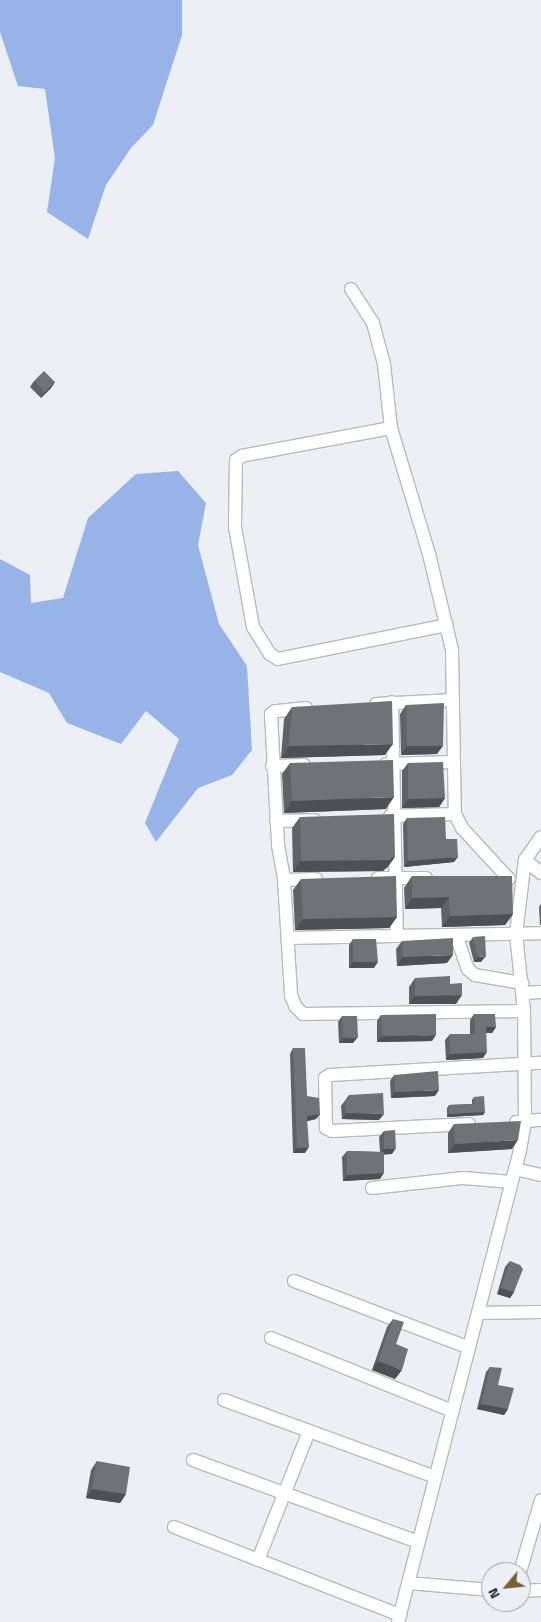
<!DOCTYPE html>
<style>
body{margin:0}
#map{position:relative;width:541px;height:1622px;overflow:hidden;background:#eceff3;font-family:"Titillium Web",sans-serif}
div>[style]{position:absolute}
.forest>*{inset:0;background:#98b3e7}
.roads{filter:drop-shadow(1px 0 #b8babe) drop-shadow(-1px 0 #b8babe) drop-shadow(0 1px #b8babe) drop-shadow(0 -1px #b8babe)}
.street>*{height:12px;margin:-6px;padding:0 6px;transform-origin:6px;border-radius:6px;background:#fff}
.wall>*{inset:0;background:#606265}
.shaded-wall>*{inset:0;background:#4e5053}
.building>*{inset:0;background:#707276}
span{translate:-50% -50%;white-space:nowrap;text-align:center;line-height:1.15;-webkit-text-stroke:4px #eceff3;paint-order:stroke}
.north{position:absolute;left:481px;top:1562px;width:50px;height:50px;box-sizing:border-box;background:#eceff3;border:1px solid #9ea0a3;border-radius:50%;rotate:242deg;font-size:14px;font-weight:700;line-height:20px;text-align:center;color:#28292a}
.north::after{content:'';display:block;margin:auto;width:18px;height:22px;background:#786031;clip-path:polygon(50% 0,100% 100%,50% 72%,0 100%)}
</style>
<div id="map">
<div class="forest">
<div style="clip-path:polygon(0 0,182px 0,182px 35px,153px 125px,131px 148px,106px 185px,88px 239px,47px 212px,55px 158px,45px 89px,18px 86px,0 32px)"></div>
<div style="clip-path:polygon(178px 471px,206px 503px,198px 545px,219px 624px,247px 666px,252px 750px,232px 775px,198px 788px,156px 842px,145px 823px,179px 739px,146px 711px,121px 744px,67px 723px,49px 693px,0 672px,0 559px,30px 575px,31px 603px,63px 598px,88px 518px,136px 474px)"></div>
</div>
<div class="roads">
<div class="street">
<div style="left:351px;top:289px;width:40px;rotate:57.1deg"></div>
<div style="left:373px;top:323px;width:42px;rotate:75deg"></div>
<div style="left:384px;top:364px;width:64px;rotate:83.8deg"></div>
<div style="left:391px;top:428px;width:132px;rotate:73.2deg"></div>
<div style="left:429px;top:554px;width:99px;rotate:76.5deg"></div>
<div style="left:452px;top:650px;width:164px;rotate:89deg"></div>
<div style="left:455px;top:814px;width:16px;rotate:63deg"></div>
<div style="left:462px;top:828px;width:69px;rotate:47.3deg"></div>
<div style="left:391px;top:428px;width:152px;rotate:169.4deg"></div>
<div style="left:242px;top:456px;width:7px;rotate:146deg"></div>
<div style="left:236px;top:460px;width:67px;rotate:90.9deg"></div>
<div style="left:235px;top:527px;width:102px;rotate:79.8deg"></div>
<div style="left:253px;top:627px;width:32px;rotate:58deg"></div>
<div style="left:270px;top:654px;width:9px;rotate:32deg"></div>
<div style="left:278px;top:659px;width:172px;rotate:-11.4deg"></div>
<div style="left:392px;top:702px;width:234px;rotate:88.8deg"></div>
<div style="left:376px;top:704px;width:77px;rotate:-3deg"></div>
<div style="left:306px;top:708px;width:31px;rotate:174deg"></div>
<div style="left:275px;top:711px;width:5px;rotate:143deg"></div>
<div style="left:271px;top:714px;width:131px;rotate:86.9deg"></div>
<div style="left:278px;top:845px;width:36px;rotate:80deg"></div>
<div style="left:284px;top:880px;width:116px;rotate:86.5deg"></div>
<div style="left:291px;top:996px;width:12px;rotate:66deg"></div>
<div style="left:296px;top:1007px;width:10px;rotate:45deg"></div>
<div style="left:303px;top:1014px;width:221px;rotate:-0.8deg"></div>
<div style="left:386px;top:764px;width:68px;rotate:-1.7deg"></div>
<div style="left:272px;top:766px;width:32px;rotate:-2deg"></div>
<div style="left:390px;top:816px;width:65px;rotate:-1.8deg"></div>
<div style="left:276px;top:821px;width:39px;rotate:-1deg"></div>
<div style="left:525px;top:860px;width:21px;rotate:39deg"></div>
<div style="left:378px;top:878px;width:48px"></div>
<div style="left:284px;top:880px;width:32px;rotate:-2deg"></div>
<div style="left:456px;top:935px;width:36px;rotate:71deg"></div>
<div style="left:468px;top:969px;width:9px;rotate:41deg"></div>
<div style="left:475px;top:975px;width:48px;rotate:9.7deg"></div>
<div style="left:288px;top:938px;width:253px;rotate:-1.1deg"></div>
<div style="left:523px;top:993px;width:18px;rotate:-3deg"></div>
<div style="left:516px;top:1122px;width:25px;rotate:-5deg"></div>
<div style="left:469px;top:1124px;width:137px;rotate:177.1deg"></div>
<div style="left:332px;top:1131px;width:7px;rotate:-153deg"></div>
<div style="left:326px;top:1128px;width:50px;rotate:-91.1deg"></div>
<div style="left:325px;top:1078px;width:6px;rotate:-31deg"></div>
<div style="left:330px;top:1075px;width:211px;rotate:-3.3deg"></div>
<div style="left:515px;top:1169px;width:27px;rotate:13deg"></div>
<div style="left:372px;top:1188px;width:92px;rotate:-6.3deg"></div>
<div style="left:463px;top:1178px;width:48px;rotate:4.8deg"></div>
<div style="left:294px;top:1281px;width:187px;rotate:20.9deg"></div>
<div style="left:478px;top:1313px;width:63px;rotate:-0.9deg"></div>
<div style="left:271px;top:1338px;width:196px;rotate:21.9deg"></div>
<div style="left:224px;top:1400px;width:225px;rotate:20deg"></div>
<div style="left:193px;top:1460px;width:239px;rotate:20deg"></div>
<div style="left:174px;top:1527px;width:243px;rotate:21.3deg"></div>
<div style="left:258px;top:1560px;width:139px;rotate:-68.4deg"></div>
<div style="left:520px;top:1572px;width:75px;rotate:-73.7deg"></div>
<div style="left:408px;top:1583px;width:83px;rotate:4.8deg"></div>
<div style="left:521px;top:1591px;width:20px;rotate:-3deg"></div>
<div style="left:398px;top:1622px;width:488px;rotate:-75.5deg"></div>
<div style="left:520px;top:1150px;width:28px;rotate:-80deg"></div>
<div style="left:525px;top:1122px;width:111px;rotate:-90.5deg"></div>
<div style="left:524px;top:1011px;width:77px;rotate:-95.9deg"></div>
<div style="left:516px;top:934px;width:75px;rotate:-83.1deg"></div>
<div style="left:525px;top:860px;width:28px;rotate:-55deg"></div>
</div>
</div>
<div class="wall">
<div style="clip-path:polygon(34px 381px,55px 382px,51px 388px,41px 398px,30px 387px)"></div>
<div style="clip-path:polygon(406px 705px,437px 754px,401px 755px,400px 714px)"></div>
<div style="clip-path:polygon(292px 707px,385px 755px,281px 758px,284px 719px)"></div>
<div style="clip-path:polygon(290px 763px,386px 809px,284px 813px,282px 774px)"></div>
<div style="clip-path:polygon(408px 763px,445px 798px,439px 807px,402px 808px,402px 771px)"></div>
<div style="clip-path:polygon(300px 817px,387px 868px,386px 868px,383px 871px,293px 872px,292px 828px)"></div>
<div style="clip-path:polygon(407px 818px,446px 839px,454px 862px,404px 867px,403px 824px)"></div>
<div style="clip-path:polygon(412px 876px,513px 914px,505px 925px,442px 927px,441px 908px,405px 909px,404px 888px)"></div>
<div style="clip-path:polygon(301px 879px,397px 917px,389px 928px,295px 930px,293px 890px)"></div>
<div style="clip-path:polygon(541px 904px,541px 925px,540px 925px,539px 907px)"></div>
<div style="clip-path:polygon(473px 937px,481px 962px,474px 962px,469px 943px)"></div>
<div style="clip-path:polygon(353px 939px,374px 968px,349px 968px,349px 945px)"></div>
<div style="clip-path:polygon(402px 941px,447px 963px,397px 966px,396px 949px)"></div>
<div style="clip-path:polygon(415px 978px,450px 984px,456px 1004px,409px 1004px,409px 987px)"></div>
<div style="clip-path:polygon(474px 1014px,496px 1027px,492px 1033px,486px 1033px,483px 1058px,446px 1060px,445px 1040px,450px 1034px,470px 1034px,470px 1020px)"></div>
<div style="clip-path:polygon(381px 1015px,432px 1041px,377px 1042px,377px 1021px)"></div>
<div style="clip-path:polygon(342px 1016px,353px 1043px,339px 1043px,338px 1022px)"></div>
<div style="clip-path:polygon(293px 1048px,307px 1096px,320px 1114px,316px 1119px,307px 1121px,305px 1153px,293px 1153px,290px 1054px)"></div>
<div style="clip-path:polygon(394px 1075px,435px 1096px,391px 1098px,390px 1081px)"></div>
<div style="clip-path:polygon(349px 1095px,379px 1120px,342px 1119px,341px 1106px)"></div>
<div style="clip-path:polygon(474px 1097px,485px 1112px,483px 1115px,447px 1117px,447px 1108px,449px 1105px,472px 1104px,472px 1100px)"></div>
<div style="clip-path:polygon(454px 1124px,512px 1149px,448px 1153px,448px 1133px)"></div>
<div style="clip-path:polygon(384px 1131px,392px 1154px,384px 1154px,380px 1179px,343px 1181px,342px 1157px,347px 1151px,380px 1152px,379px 1137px)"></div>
<div style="clip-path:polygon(510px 1261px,514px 1292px,510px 1298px,497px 1294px,505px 1267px)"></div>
<div style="clip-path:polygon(393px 1319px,396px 1344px,395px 1379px,372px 1370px,387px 1327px)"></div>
<div style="clip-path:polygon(490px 1367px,508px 1409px,504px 1415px,477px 1409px,486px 1372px)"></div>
<div style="clip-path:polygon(97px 1461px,126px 1494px,120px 1503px,86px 1498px,91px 1470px)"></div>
</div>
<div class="shaded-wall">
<div style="clip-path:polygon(55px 382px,51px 388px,41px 398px,45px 392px)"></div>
<div style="clip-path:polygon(393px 744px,385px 755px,281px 758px,289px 746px)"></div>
<div style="clip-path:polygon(407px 746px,443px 746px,437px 754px,401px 755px)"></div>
<div style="clip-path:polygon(394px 797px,386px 809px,284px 813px,292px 801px)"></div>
<div style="clip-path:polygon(445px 798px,439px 807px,402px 808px,408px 799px)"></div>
<div style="clip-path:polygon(395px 857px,387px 868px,386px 868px,383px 871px,293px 872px,301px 861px)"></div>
<div style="clip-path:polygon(458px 857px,454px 862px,404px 867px,408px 861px)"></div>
<div style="clip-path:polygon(449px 897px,441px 908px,405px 909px,412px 898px)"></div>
<div style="clip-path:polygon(513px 914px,505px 925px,442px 927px,450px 916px)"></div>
<div style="clip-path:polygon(397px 917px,389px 928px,295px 930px,303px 919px)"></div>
<div style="clip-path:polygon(453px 955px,447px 963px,397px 966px,403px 957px)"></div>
<div style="clip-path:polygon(486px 956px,481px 962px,474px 962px,478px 957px)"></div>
<div style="clip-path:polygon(353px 962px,378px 962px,374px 968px,349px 968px)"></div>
<div style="clip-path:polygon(462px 995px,456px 1004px,409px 1004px,415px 996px)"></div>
<div style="clip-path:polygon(486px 1027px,496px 1027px,492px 1033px,482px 1033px)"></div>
<div style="clip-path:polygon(436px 1035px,432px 1041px,377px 1042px,382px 1036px)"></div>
<div style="clip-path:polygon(358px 1037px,353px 1043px,339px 1043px,343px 1038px)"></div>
<div style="clip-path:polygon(487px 1052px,483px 1058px,446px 1060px,450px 1054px)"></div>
<div style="clip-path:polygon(439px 1090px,435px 1096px,391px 1098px,395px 1092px)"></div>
<div style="clip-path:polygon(485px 1112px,483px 1115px,447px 1117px,449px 1114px)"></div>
<div style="clip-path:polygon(346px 1113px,384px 1114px,379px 1120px,342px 1119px)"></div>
<div style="clip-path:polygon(320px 1114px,316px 1119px,303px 1122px,307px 1116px)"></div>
<div style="clip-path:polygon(518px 1140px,512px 1149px,448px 1153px,455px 1144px)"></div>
<div style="clip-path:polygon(309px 1147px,305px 1153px,293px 1153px,297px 1148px)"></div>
<div style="clip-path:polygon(396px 1148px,392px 1154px,380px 1155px,384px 1149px)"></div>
<div style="clip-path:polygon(384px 1173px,380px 1179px,343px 1181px,347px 1175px)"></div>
<div style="clip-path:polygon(501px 1288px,514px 1292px,510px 1298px,497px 1294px)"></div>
<div style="clip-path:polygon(378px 1361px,402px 1370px,395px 1379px,372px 1370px)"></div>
<div style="clip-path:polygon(481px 1404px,508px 1409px,504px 1415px,477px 1409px)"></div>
<div style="clip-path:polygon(92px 1489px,126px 1494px,120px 1503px,86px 1498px)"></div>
</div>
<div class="building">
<div style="clip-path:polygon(44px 371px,55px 382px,45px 392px,34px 381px)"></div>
<div style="clip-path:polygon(392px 701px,393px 744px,289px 746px,292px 707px)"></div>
<div style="clip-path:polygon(444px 703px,443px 746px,407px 746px,406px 705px)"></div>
<div style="clip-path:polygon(393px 760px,394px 797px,292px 801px,290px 763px)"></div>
<div style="clip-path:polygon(443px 762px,445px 798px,408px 799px,408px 763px)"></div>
<div style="clip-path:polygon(394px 814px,395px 857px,391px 857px,391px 860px,301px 861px,300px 817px)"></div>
<div style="clip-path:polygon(445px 817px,446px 839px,457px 839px,458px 857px,408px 861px,407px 818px)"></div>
<div style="clip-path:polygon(396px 876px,397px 917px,303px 919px,301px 879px)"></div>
<div style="clip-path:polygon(412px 876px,512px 876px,513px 914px,450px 916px,449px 897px,412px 898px)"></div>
<div style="clip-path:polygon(485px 936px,486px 956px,478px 957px,473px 937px)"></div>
<div style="clip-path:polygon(453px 938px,453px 955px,403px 957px,402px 941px)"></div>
<div style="clip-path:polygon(353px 939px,376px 939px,378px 962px,353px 962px)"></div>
<div style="clip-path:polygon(450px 976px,450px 984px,462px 983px,462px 995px,415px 996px,415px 978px)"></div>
<div style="clip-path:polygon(436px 1014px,436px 1035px,382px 1036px,381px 1015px)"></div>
<div style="clip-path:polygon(474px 1014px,495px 1014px,496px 1027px,486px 1027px,487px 1052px,450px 1054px,450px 1034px,475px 1034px)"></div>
<div style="clip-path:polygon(342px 1016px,357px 1016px,358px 1037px,343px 1038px)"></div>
<div style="clip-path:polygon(293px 1048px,305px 1048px,307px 1096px,319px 1098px,320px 1114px,307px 1116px,309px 1147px,297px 1148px)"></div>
<div style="clip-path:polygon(438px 1071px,439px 1090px,395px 1092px,394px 1075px)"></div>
<div style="clip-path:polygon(383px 1093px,384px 1114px,346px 1113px,345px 1100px,349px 1100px,349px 1095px)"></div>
<div style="clip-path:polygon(484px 1096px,485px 1112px,449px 1114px,449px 1105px,474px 1104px,474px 1097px)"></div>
<div style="clip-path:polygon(521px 1121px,518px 1140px,455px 1144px,454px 1124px)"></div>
<div style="clip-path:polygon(395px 1130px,396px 1148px,384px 1149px,384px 1131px)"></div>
<div style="clip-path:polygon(347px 1151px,384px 1152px,384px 1173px,347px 1175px)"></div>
<div style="clip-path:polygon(510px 1261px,520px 1265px,523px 1269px,514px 1292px,501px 1288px)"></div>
<div style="clip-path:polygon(393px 1319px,404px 1322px,396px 1344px,408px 1349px,402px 1370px,378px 1361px)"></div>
<div style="clip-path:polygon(490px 1367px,502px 1368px,498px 1385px,514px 1388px,508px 1409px,481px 1404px)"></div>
<div style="clip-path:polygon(97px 1461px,130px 1467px,126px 1494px,92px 1489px)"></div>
</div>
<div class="north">N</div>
</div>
